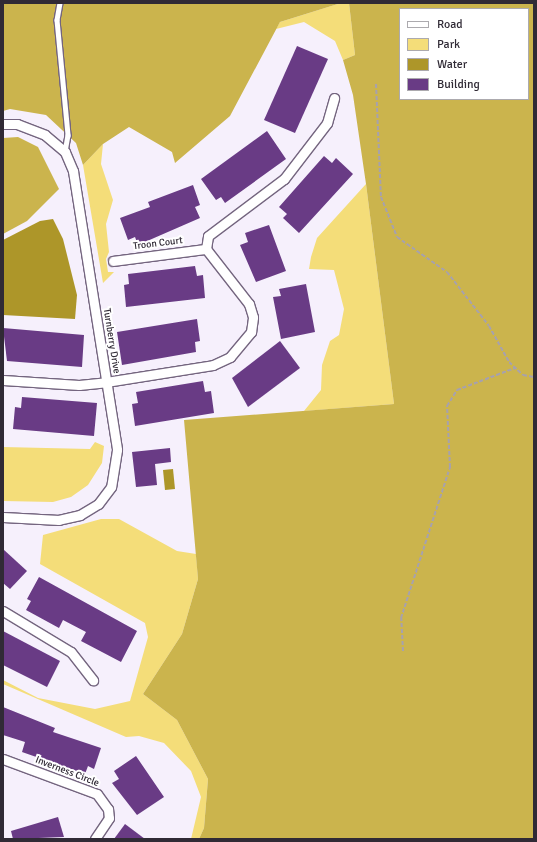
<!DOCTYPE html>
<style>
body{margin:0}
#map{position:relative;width:537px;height:842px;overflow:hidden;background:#f6f0fc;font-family:Signika,sans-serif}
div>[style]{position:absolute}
.green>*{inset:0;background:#f4dd79}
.forest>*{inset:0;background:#cbb44d}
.water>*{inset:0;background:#ad9629}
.building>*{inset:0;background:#693b85}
.path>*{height:2px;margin-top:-1px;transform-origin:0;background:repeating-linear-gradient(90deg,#a7a1ad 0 4px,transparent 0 6px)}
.roads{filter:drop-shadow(1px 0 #74657f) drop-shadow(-1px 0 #74657f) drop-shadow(0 1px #74657f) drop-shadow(0 -1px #74657f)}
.service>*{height:4.5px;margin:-2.25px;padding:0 2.25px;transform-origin:2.25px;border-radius:2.25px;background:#fff}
.minor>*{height:9px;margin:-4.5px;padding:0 4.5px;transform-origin:4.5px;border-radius:4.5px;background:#fff}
span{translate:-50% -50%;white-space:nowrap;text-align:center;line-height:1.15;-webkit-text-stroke:4px #fff;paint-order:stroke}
.street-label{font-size:10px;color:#302a35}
.frame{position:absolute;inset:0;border:4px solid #302a35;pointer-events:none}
.legend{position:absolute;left:399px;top:8px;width:130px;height:92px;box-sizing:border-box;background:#fff;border:1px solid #acaaae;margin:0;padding:5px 7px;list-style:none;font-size:12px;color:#302a35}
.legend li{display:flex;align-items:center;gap:8px;height:20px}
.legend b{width:20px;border:1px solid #acaaae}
</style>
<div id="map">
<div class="green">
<div style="clip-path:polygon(341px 3px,349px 3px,355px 55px,343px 60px,335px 41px,304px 22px,276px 29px,280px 22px)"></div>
<div style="clip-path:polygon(103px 144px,101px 164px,113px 200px,106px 224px,109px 252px,106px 259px,108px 272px,114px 272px,103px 283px,83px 165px)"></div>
<div style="clip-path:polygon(366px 184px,394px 404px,304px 411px,321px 390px,322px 365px,330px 341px,339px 335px,344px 309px,334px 270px,309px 269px,311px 257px,317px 238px)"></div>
<div style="clip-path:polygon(95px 442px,104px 446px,102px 463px,88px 485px,71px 497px,53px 502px,3px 501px,3px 447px,90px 449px)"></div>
<div style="clip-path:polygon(101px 519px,119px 519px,177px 551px,196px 554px,198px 579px,182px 634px,143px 694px,177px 720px,208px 779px,204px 828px,199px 839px,191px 839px,201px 797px,191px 771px,164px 743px,139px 736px,126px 737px,3px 684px,3px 680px,38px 698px,95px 709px,130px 701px,148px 637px,145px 623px,40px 564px,43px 535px)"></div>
</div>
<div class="forest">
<div style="clip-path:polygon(3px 3px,341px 3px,280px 22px,230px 116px,175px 163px,172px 152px,129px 127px,103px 144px,83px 165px,76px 143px,46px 115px,10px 109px,3px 111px)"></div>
<div style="clip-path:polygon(evenodd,349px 3px,534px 3px,534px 839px,199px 839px,204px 828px,208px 779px,177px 720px,143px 694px,182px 634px,198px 579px,184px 420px,394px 404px,366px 184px,353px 95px,343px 60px,355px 55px,349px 3px,400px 9px,528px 9px,528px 99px,400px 99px,400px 9px)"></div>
<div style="clip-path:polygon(18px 137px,38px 147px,59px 189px,27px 221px,3px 234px,3px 138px)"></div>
</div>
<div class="water">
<div style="clip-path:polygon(53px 219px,63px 239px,77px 295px,75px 319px,3px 315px,3px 240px,40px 221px)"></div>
<div style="clip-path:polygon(173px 469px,175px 489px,165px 490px,163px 470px)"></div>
</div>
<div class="building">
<div style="clip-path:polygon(297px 46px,328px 59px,295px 133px,264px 120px)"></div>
<div style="clip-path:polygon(267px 131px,286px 159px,225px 203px,221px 197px,216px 200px,201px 179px)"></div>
<div style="clip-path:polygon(324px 156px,332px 163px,336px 158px,353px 174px,299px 233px,283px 218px,287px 214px,279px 207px)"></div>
<div style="clip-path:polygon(193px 185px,200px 205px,195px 207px,200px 218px,138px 245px,135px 237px,128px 240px,120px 218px,150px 207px,148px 202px)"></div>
<div style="clip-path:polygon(269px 225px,286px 271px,256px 282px,240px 245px,248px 242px,245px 233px)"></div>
<div style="clip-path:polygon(195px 266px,197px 276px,203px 275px,205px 298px,126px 307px,124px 285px,129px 284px,128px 274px)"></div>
<div style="clip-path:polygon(306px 284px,315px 332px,281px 339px,273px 297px,281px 296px,279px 289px)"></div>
<div style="clip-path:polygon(197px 319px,200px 341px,195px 342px,196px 352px,122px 365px,117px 332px)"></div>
<div style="clip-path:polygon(3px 328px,84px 335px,82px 367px,7px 361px)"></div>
<div style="clip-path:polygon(280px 341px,300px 368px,248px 407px,232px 378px)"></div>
<div style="clip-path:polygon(203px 381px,205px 392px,211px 391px,214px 413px,135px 426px,132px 404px,138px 403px,136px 392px)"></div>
<div style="clip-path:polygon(22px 397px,97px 403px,94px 436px,13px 429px,15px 407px,21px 408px)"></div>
<div style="clip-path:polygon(170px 448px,171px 462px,155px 464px,157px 485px,136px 487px,132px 452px)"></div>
<div style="clip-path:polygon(3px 549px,27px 571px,10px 589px,3px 583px)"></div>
<div style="clip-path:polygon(39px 577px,137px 631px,121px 662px,81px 641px,86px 632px,63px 620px,59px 628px,26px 610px,31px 601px,27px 599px)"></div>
<div style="clip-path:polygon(3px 631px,60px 661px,47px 687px,3px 665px)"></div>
<div style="clip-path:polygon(3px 707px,55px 728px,53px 732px,101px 748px,94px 769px,88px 766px,85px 774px,22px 752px,25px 742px,3px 735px)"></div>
<div style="clip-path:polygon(136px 756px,164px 797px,137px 815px,112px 783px,119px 779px,114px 771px)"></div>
<div style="clip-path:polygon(58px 817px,64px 837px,13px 839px,11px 831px)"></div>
<div style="clip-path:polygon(125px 824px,145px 839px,114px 839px)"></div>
</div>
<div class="path">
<div style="left:376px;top:84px;width:113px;rotate:87.5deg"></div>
<div style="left:381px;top:197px;width:43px;rotate:68.2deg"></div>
<div style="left:397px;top:237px;width:61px;rotate:35deg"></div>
<div style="left:447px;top:272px;width:68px;rotate:52.1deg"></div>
<div style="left:489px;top:326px;width:41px;rotate:60.9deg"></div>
<div style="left:509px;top:362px;width:19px;rotate:43deg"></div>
<div style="left:523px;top:375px;width:11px;rotate:10deg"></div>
<div style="left:403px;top:651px;width:33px;rotate:-93deg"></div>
<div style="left:401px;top:618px;width:159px;rotate:-72deg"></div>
<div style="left:450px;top:467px;width:61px;rotate:-92.8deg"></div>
<div style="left:447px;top:406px;width:19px;rotate:-58deg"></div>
<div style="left:457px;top:390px;width:62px;rotate:-20.8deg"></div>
</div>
<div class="roads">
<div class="service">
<div style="left:60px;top:3px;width:17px;rotate:100deg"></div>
<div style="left:57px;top:20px;width:116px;rotate:84.5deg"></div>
<div style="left:68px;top:135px;width:17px;rotate:100deg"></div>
</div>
<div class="minor">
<div style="left:3px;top:124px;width:14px"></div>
<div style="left:17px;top:124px;width:30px;rotate:21deg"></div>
<div style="left:45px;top:135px;width:26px;rotate:40deg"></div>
<div style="left:65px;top:152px;width:21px;rotate:67deg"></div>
<div style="left:73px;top:171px;width:282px;rotate:81deg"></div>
<div style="left:117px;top:450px;width:37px;rotate:99deg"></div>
<div style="left:111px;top:487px;width:21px;rotate:127deg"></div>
<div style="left:98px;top:504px;width:21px;rotate:149deg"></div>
<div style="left:80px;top:515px;width:22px;rotate:167deg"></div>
<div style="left:59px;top:520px;width:56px;rotate:-176.9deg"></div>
<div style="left:113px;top:261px;width:94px;rotate:-7.4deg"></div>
<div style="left:3px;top:380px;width:76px;rotate:3.8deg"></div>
<div style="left:79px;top:385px;width:27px;rotate:-6deg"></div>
<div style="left:106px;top:382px;width:108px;rotate:-9deg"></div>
<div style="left:213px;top:365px;width:19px;rotate:-25deg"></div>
<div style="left:230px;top:357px;width:33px;rotate:-50deg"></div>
<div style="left:251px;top:332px;width:15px;rotate:-82deg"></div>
<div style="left:253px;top:317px;width:14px;rotate:-107deg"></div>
<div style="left:249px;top:304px;width:70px;rotate:-128deg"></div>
<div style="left:206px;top:249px;width:13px;rotate:-81deg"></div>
<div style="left:208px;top:236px;width:95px;rotate:-36.9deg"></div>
<div style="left:284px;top:179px;width:71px;rotate:-52.5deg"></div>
<div style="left:327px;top:123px;width:26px;rotate:-74deg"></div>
<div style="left:3px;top:611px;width:79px;rotate:31.1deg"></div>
<div style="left:71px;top:652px;width:36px;rotate:52deg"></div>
<div style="left:3px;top:759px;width:100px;rotate:20.4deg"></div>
<div style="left:97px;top:794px;width:19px;rotate:54deg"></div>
<div style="left:108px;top:809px;width:9px;rotate:84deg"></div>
<div style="left:109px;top:818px;width:25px;rotate:124deg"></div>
</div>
</div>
<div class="street-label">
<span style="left:158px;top:244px;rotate:-7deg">Troon Court</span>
<span style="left:111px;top:341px;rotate:81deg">Turnberry Drive</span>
<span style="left:67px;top:772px;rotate:21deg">Inverness Circle</span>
</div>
<div class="frame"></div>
<ul class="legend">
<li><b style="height:5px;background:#fff"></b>Road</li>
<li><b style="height:11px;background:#f4dd79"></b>Park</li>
<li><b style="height:11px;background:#ad9629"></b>Water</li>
<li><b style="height:11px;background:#693b85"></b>Building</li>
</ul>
</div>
